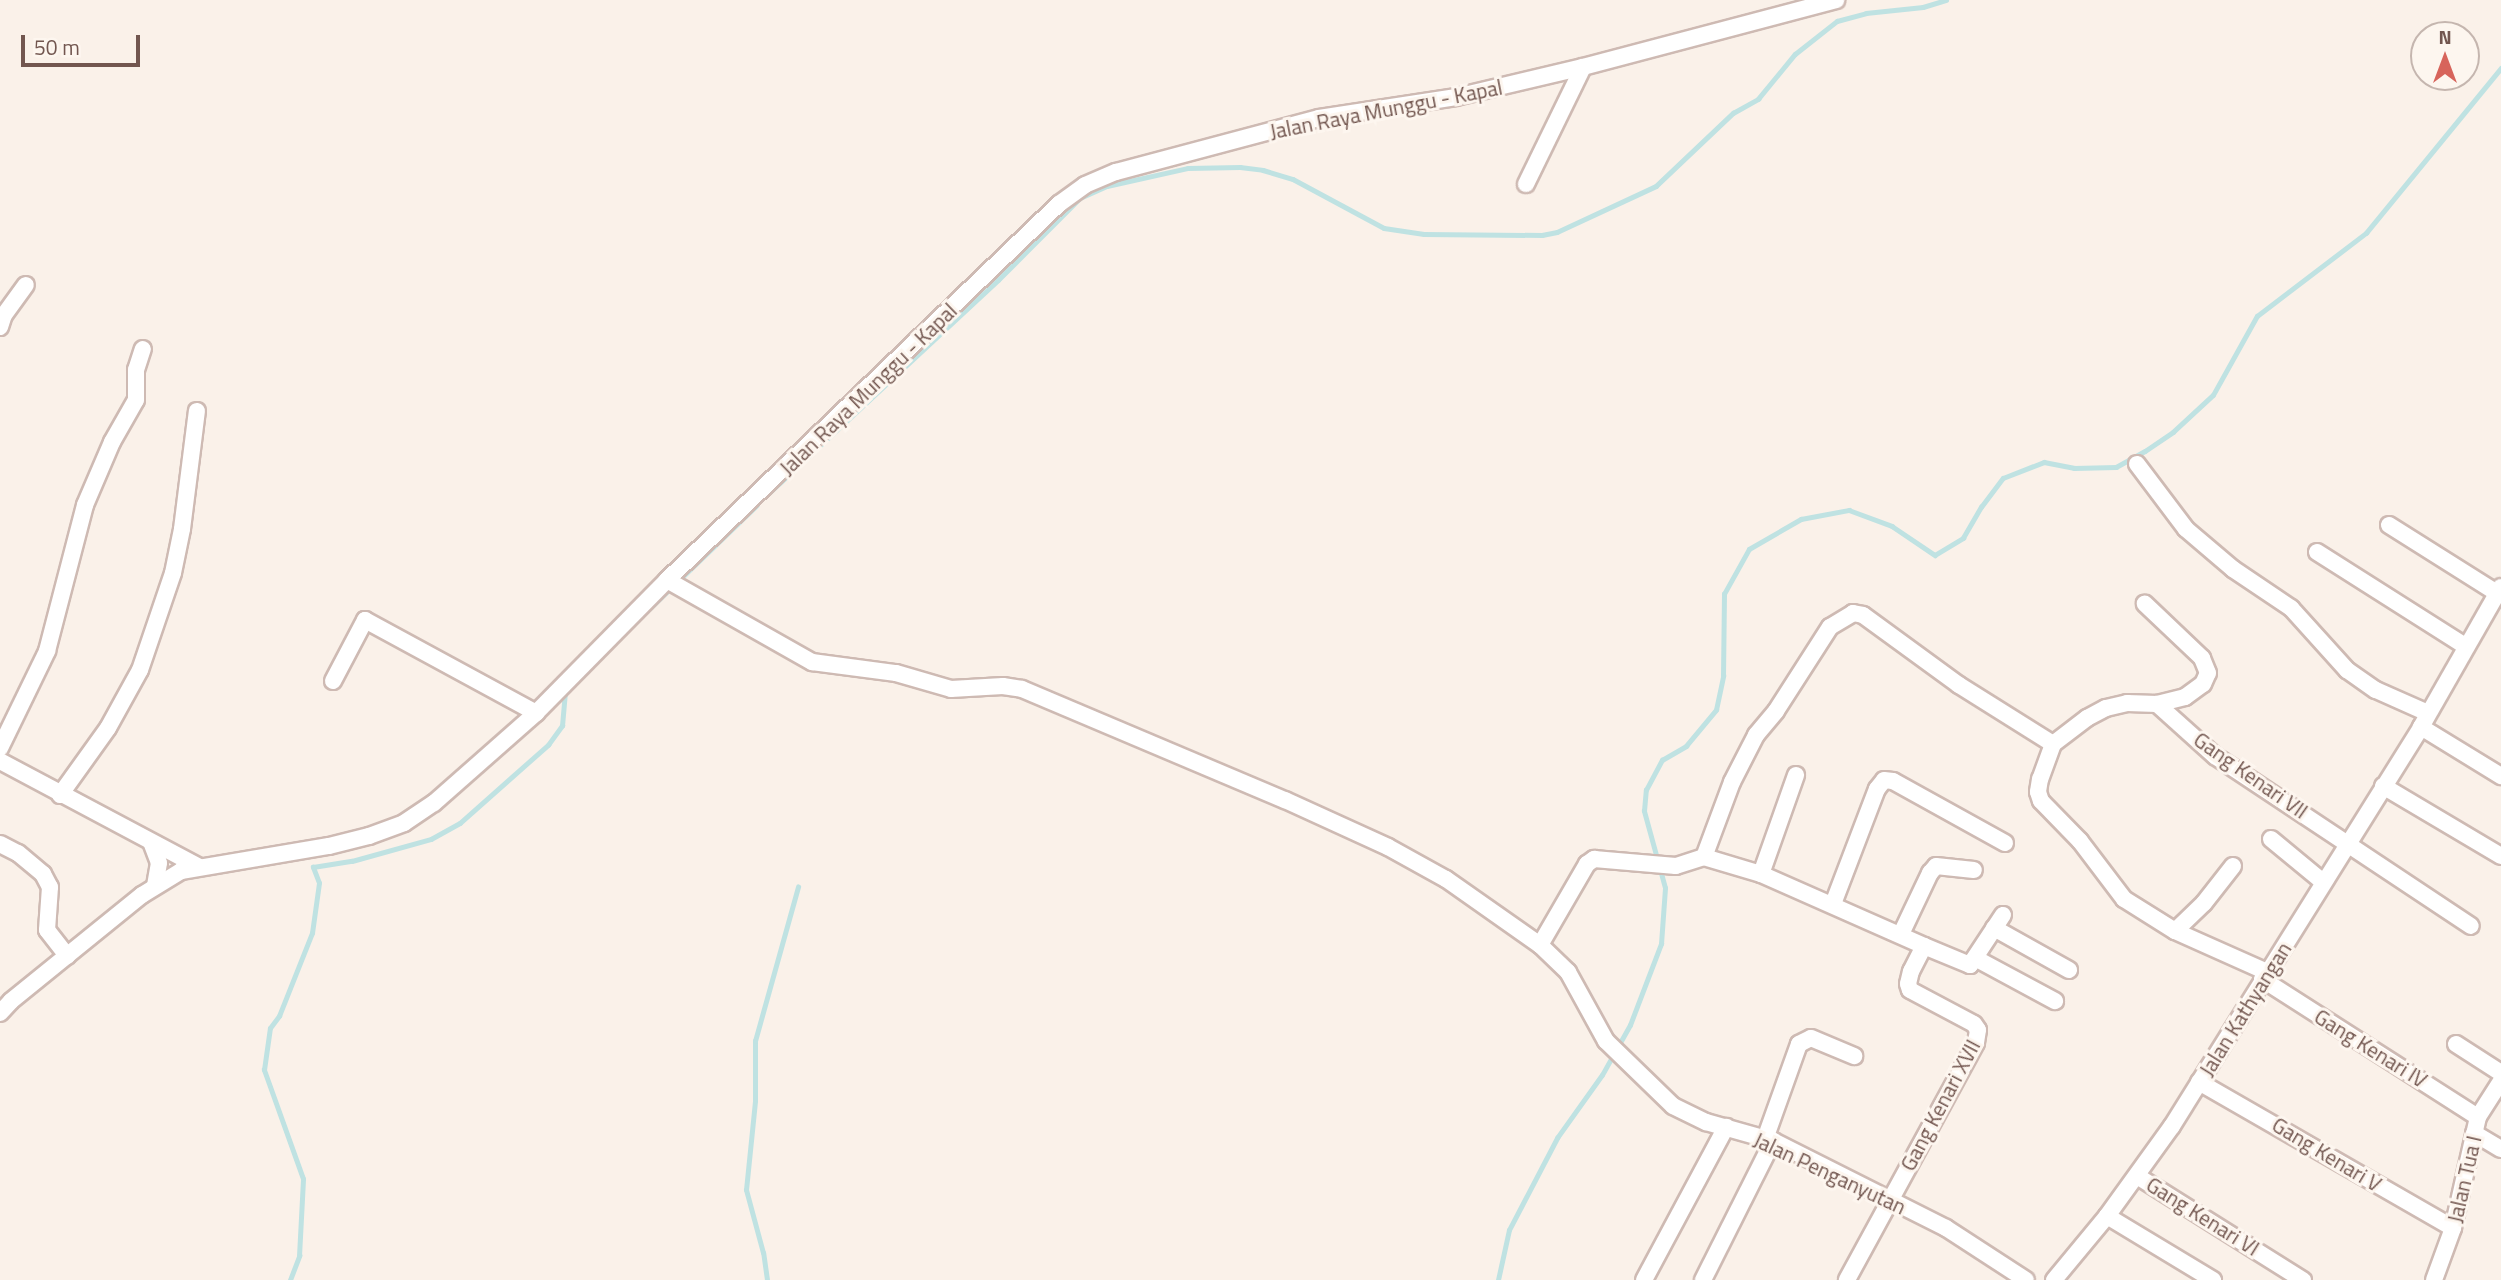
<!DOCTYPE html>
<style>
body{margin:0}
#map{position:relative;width:2501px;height:1280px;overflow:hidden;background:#faf1e9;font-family:"Titillium Web",sans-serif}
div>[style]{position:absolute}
.stream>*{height:4.5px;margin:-2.25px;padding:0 2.25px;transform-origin:2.25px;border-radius:2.25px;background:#bfe2e2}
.roads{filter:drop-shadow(2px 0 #cebab3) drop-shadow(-2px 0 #cebab3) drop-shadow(0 2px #cebab3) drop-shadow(0 -2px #cebab3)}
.minor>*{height:16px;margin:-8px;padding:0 8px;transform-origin:8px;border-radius:8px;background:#fff}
span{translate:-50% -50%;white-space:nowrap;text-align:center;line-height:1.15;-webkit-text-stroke:6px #fdf6ef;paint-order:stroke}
.street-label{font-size:21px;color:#72564f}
.north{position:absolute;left:2410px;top:21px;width:70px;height:70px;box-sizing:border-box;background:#fdf6ef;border:2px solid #c5b6af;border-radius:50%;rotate:0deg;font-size:19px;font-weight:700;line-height:28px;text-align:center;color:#72564f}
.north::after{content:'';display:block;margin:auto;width:24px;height:32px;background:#d7645b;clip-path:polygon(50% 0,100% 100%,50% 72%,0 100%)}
.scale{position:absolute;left:21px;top:35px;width:119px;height:32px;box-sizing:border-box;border:4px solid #72564f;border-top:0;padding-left:9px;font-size:21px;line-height:24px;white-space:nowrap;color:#72564f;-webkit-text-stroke:5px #fdf6ef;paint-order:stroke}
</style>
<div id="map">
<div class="stream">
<div style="left:769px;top:493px;width:313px;rotate:-42.9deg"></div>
<div style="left:998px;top:280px;width:116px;rotate:-45deg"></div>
<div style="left:1080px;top:198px;width:30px;rotate:-24deg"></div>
<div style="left:1107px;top:186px;width:83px;rotate:-12.5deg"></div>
<div style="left:1188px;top:168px;width:52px;rotate:-1.1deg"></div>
<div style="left:1240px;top:167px;width:23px;rotate:7deg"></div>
<div style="left:1263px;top:170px;width:31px;rotate:17deg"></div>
<div style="left:1293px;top:179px;width:103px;rotate:28.3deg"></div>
<div style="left:1384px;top:228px;width:40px;rotate:8.5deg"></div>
<div style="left:1424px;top:234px;width:118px;rotate:0.5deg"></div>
<div style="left:1542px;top:235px;width:15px;rotate:-11deg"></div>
<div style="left:1557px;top:232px;width:109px;rotate:-24.9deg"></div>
<div style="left:1656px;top:186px;width:106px;rotate:-43.5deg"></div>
<div style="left:1733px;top:113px;width:29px;rotate:-29deg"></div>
<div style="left:1758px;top:99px;width:58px;rotate:-50.6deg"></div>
<div style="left:1795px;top:54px;width:53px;rotate:-38.2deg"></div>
<div style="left:1837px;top:21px;width:30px;rotate:-15deg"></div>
<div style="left:1866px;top:13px;width:57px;rotate:-6deg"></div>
<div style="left:1923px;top:7px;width:24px;rotate:-17deg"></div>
<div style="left:649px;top:609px;width:149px;rotate:-43.9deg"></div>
<div style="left:290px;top:1280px;width:26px;rotate:-69deg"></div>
<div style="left:299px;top:1256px;width:77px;rotate:-87deg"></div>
<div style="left:303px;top:1179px;width:116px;rotate:-109.7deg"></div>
<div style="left:264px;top:1070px;width:42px;rotate:-81.9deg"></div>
<div style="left:270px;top:1028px;width:15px;rotate:-53deg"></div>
<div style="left:279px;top:1016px;width:89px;rotate:-68.3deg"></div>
<div style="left:312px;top:933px;width:50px;rotate:-82deg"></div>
<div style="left:319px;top:883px;width:17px;rotate:-111deg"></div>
<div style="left:313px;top:867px;width:39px;rotate:-9deg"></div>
<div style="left:352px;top:861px;width:82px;rotate:-15.6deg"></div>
<div style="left:431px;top:839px;width:33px;rotate:-29deg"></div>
<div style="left:460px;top:823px;width:118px;rotate:-41.6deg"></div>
<div style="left:548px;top:745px;width:24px;rotate:-54deg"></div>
<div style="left:562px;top:726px;width:36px;rotate:-85deg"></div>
<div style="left:767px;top:1280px;width:27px;rotate:-98deg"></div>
<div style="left:763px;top:1253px;width:65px;rotate:-105.1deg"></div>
<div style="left:746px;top:1190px;width:89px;rotate:-84.2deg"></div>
<div style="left:755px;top:1101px;width:60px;rotate:-90deg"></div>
<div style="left:755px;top:1041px;width:160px;rotate:-74.4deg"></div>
<div style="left:1498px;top:1280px;width:51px;rotate:-77.6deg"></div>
<div style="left:1509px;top:1230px;width:104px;rotate:-62.4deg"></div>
<div style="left:1557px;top:1138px;width:77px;rotate:-54.5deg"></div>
<div style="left:1602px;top:1075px;width:57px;rotate:-60.8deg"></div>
<div style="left:1630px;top:1025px;width:87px;rotate:-69.1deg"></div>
<div style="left:1661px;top:944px;width:56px;rotate:-85.9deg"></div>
<div style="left:1665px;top:888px;width:80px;rotate:-105.3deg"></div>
<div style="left:1644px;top:811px;width:21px;rotate:-85deg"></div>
<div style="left:1646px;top:790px;width:34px;rotate:-62deg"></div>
<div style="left:1662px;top:760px;width:28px;rotate:-30deg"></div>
<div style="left:1686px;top:746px;width:47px;rotate:-50.2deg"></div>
<div style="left:1716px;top:710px;width:35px;rotate:-78deg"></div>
<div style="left:1723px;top:676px;width:82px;rotate:-89.3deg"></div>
<div style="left:1724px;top:594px;width:51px;rotate:-60.9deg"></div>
<div style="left:1749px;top:549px;width:60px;rotate:-30deg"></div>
<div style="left:1801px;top:519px;width:49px;rotate:-10.6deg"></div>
<div style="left:1849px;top:510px;width:46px;rotate:20.4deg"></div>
<div style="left:1892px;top:526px;width:52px;rotate:34deg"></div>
<div style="left:1935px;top:555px;width:33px;rotate:-31deg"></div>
<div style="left:1963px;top:538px;width:36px;rotate:-60deg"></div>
<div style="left:1981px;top:507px;width:36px;rotate:-53deg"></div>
<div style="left:2003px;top:478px;width:44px;rotate:-21.3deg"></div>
<div style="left:2044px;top:462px;width:31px;rotate:11deg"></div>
<div style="left:2074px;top:468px;width:42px;rotate:-1.4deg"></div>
<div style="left:2116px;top:467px;width:33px;rotate:-29deg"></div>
<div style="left:2145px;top:451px;width:34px;rotate:-34deg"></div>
<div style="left:2173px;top:432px;width:54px;rotate:-42.8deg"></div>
<div style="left:2213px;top:395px;width:90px;rotate:-60.9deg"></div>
<div style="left:2257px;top:316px;width:137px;rotate:-37.3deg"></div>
<div style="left:2366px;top:233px;width:213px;rotate:-50.7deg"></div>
</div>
<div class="roads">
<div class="minor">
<div style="left:1526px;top:184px;width:130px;rotate:-64deg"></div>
<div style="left:0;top:327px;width:13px;rotate:-72deg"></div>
<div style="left:4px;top:315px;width:37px;rotate:-54deg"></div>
<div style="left:2137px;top:464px;width:81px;rotate:53deg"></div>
<div style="left:2186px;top:529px;width:62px;rotate:40.4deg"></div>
<div style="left:2233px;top:569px;width:70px;rotate:33.9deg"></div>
<div style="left:2291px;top:608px;width:84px;rotate:47.9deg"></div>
<div style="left:2347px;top:670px;width:35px;rotate:35deg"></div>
<div style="left:2376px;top:690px;width:57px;rotate:23.9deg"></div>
<div style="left:2389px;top:525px;width:128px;rotate:32.2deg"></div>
<div style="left:2317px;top:552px;width:175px;rotate:32.4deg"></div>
<div style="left:667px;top:580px;width:167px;rotate:29.5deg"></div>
<div style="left:812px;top:662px;width:85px;rotate:7.5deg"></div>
<div style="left:896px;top:673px;width:57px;rotate:16.2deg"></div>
<div style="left:951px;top:689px;width:52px;rotate:-3.3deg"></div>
<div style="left:1003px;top:686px;width:19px;rotate:9deg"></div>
<div style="left:1022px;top:689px;width:285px;rotate:22.9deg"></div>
<div style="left:1285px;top:800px;width:113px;rotate:24.5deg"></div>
<div style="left:1388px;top:847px;width:66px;rotate:28.9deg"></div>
<div style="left:1446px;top:879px;width:115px;rotate:35.1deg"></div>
<div style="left:1540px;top:945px;width:39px;rotate:44deg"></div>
<div style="left:1568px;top:972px;width:79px;rotate:61.2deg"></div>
<div style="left:1606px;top:1041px;width:93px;rotate:44.1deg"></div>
<div style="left:1673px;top:1106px;width:37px;rotate:26deg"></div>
<div style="left:1706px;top:1122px;width:70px;rotate:15.8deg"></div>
<div style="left:1773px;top:1141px;width:194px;rotate:26.7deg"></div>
<div style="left:1946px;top:1228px;width:95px;rotate:33deg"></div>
<div style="left:333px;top:681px;width:69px;rotate:-62.3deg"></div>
<div style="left:365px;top:620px;width:195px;rotate:28.5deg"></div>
<div style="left:2157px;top:704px;width:78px;rotate:41.9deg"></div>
<div style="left:2215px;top:756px;width:307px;rotate:33.6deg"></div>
<div style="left:2421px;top:727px;width:94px;rotate:31.5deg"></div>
<div style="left:2053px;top:744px;width:37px;rotate:110deg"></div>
<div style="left:2040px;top:779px;width:13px;rotate:99deg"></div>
<div style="left:2038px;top:792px;width:9px;rotate:72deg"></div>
<div style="left:2041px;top:801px;width:56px;rotate:45.7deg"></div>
<div style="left:2080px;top:841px;width:73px;rotate:52.8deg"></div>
<div style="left:2124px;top:899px;width:60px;rotate:32.1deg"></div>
<div style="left:2175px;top:931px;width:101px;rotate:24deg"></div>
<div style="left:2053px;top:744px;width:43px;rotate:-37.4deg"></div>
<div style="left:2087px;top:718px;width:21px;rotate:-28deg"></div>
<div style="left:2106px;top:708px;width:22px;rotate:-13deg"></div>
<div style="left:2127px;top:703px;width:30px;rotate:2deg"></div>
<div style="left:2157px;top:704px;width:29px;rotate:-14deg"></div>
<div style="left:2185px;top:697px;width:22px;rotate:-36deg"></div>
<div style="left:2203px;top:684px;width:12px;rotate:-66deg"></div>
<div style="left:2208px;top:673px;width:16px;rotate:-112deg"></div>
<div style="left:2202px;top:658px;width:79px;rotate:-136.5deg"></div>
<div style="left:0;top:748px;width:108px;rotate:-64.1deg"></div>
<div style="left:47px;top:651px;width:151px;rotate:-75.4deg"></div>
<div style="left:85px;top:505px;width:69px;rotate:-66.8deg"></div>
<div style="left:112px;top:442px;width:48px;rotate:-60.3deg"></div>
<div style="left:136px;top:400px;width:30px;rotate:-90deg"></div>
<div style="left:136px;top:370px;width:22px;rotate:-72deg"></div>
<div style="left:0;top:761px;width:225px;rotate:28deg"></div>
<div style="left:2383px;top:786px;width:137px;rotate:30.7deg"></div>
<div style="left:60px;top:795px;width:82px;rotate:-54.4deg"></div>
<div style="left:108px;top:728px;width:66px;rotate:-61.1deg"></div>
<div style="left:140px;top:670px;width:102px;rotate:-71.2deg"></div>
<div style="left:173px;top:573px;width:45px;rotate:-78.4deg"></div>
<div style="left:182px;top:529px;width:119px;rotate:-82.8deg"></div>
<div style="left:2271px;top:839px;width:67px;rotate:39.6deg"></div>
<div style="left:151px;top:842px;width:22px;rotate:69deg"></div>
<div style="left:159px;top:863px;width:23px;rotate:100deg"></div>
<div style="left:0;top:844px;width:20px;rotate:27deg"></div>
<div style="left:18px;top:853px;width:33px;rotate:40deg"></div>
<div style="left:43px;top:874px;width:15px;rotate:62deg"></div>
<div style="left:50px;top:887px;width:43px;rotate:94deg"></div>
<div style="left:47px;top:930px;width:33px;rotate:52deg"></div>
<div style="left:1704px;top:857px;width:59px;rotate:16.6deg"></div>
<div style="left:1761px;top:874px;width:178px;rotate:23.8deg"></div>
<div style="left:1924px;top:946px;width:28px;rotate:117deg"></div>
<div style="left:1911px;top:971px;width:13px;rotate:103deg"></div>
<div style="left:1908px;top:984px;width:6px;rotate:72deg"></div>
<div style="left:1910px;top:990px;width:72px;rotate:28deg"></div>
<div style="left:1974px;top:1024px;width:7px;rotate:56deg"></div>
<div style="left:1978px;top:1030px;width:13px;rotate:99deg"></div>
<div style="left:1976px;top:1043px;width:270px;rotate:118.6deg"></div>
<div style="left:1704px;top:857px;width:80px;rotate:-69.5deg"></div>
<div style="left:1732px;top:782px;width:53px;rotate:-62.9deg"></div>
<div style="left:1756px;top:735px;width:31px;rotate:-50deg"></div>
<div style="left:1776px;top:711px;width:100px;rotate:-57.3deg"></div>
<div style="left:1830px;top:627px;width:27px;rotate:-31deg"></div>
<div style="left:1853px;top:613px;width:10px;rotate:11deg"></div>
<div style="left:1863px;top:615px;width:119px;rotate:36.1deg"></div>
<div style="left:1959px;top:685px;width:111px;rotate:32.1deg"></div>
<div style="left:1761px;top:874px;width:105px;rotate:-70.5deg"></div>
<div style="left:1833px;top:904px;width:123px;rotate:-69.1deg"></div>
<div style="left:1877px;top:789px;width:11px;rotate:-52deg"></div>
<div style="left:1884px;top:780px;width:9px;rotate:6deg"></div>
<div style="left:1893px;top:781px;width:128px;rotate:29deg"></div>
<div style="left:1994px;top:928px;width:86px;rotate:29.2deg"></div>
<div style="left:2175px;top:931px;width:40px;rotate:-44deg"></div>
<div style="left:2204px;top:903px;width:47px;rotate:-51.9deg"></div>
<div style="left:1901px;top:934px;width:68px;rotate:-64.6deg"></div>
<div style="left:1930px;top:873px;width:9px;rotate:-49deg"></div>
<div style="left:1936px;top:866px;width:38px;rotate:6deg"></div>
<div style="left:1540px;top:945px;width:94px;rotate:-59.9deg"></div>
<div style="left:1587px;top:864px;width:9px;rotate:-36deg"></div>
<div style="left:1594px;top:859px;width:82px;rotate:4.9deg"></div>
<div style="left:1676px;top:866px;width:29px;rotate:-18deg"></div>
<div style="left:1924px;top:946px;width:50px;rotate:22.4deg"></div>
<div style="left:1970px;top:965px;width:60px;rotate:-56.6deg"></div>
<div style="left:1975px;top:958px;width:91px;rotate:28.3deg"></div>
<div style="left:2262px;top:979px;width:256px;rotate:32.6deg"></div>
<div style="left:0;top:1013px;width:16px;rotate:-47deg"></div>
<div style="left:11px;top:1001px;width:169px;rotate:-39deg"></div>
<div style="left:142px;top:895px;width:46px;rotate:-31.6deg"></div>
<div style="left:181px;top:871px;width:150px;rotate:-9.6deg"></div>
<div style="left:329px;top:846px;width:41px;rotate:-14deg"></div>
<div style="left:369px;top:836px;width:37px;rotate:-20deg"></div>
<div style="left:404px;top:823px;width:36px;rotate:-34deg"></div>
<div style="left:434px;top:803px;width:136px;rotate:-41.4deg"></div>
<div style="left:536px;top:713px;width:187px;rotate:-45.4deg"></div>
<div style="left:667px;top:580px;width:543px;rotate:-43.81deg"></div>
<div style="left:1059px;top:204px;width:32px;rotate:-36deg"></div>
<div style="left:1085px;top:185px;width:34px;rotate:-23deg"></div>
<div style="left:1116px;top:172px;width:210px;rotate:-14.9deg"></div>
<div style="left:1319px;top:118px;width:139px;rotate:-8.7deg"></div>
<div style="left:1456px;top:97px;width:130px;rotate:-13.3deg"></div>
<div style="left:1583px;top:67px;width:262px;rotate:-14.8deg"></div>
<div style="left:2456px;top:1044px;width:54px;rotate:32.8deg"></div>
<div style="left:2199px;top:1082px;width:293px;rotate:29.9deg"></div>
<div style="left:2474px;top:1133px;width:31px;rotate:31deg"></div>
<div style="left:1765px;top:1139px;width:101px;rotate:-70.3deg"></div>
<div style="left:1799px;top:1044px;width:13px;rotate:-27deg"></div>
<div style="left:1811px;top:1038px;width:47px;rotate:22.7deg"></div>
<div style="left:2137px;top:1176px;width:196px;rotate:32.1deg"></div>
<div style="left:2107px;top:1216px;width:124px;rotate:31.1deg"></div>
<div style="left:1644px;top:1280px;width:174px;rotate:-61.8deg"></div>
<div style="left:1703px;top:1280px;width:156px;rotate:-63.3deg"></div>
<div style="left:2054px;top:1280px;width:83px;rotate:-50.4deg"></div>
<div style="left:2107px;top:1216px;width:111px;rotate:-54.2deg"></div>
<div style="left:2172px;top:1126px;width:470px;rotate:-58deg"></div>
<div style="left:2421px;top:727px;width:161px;rotate:-60.3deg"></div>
<div style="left:2434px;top:1280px;width:55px;rotate:-69.9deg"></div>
<div style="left:2453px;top:1228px;width:114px;rotate:-77.3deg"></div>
<div style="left:2478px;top:1117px;width:43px;rotate:-57.4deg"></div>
</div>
</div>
<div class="street-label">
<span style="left:1386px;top:109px;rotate:-11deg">Jalan Raya Munggu - Kapal</span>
<span style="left:868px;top:389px;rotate:-44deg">Jalan Raya Munggu - Kapal</span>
<span style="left:2251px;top:775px;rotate:35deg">Gang Kenari VII</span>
<span style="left:2245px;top:1009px;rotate:-58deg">Jalan Kathyangan</span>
<span style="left:2371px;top:1048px;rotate:32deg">Gang Kenari IV</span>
<span style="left:1940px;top:1105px;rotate:-62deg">Gang Kenari XVII</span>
<span style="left:2327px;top:1154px;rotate:31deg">Gang Kenari V</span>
<span style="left:1830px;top:1173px;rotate:25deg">Jalan Penganyutan</span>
<span style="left:2464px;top:1179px;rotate:-77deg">Jalan Tua I</span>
<span style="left:2203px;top:1216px;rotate:32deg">Gang Kenari VI</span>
</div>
<div class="north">N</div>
<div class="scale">50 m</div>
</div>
